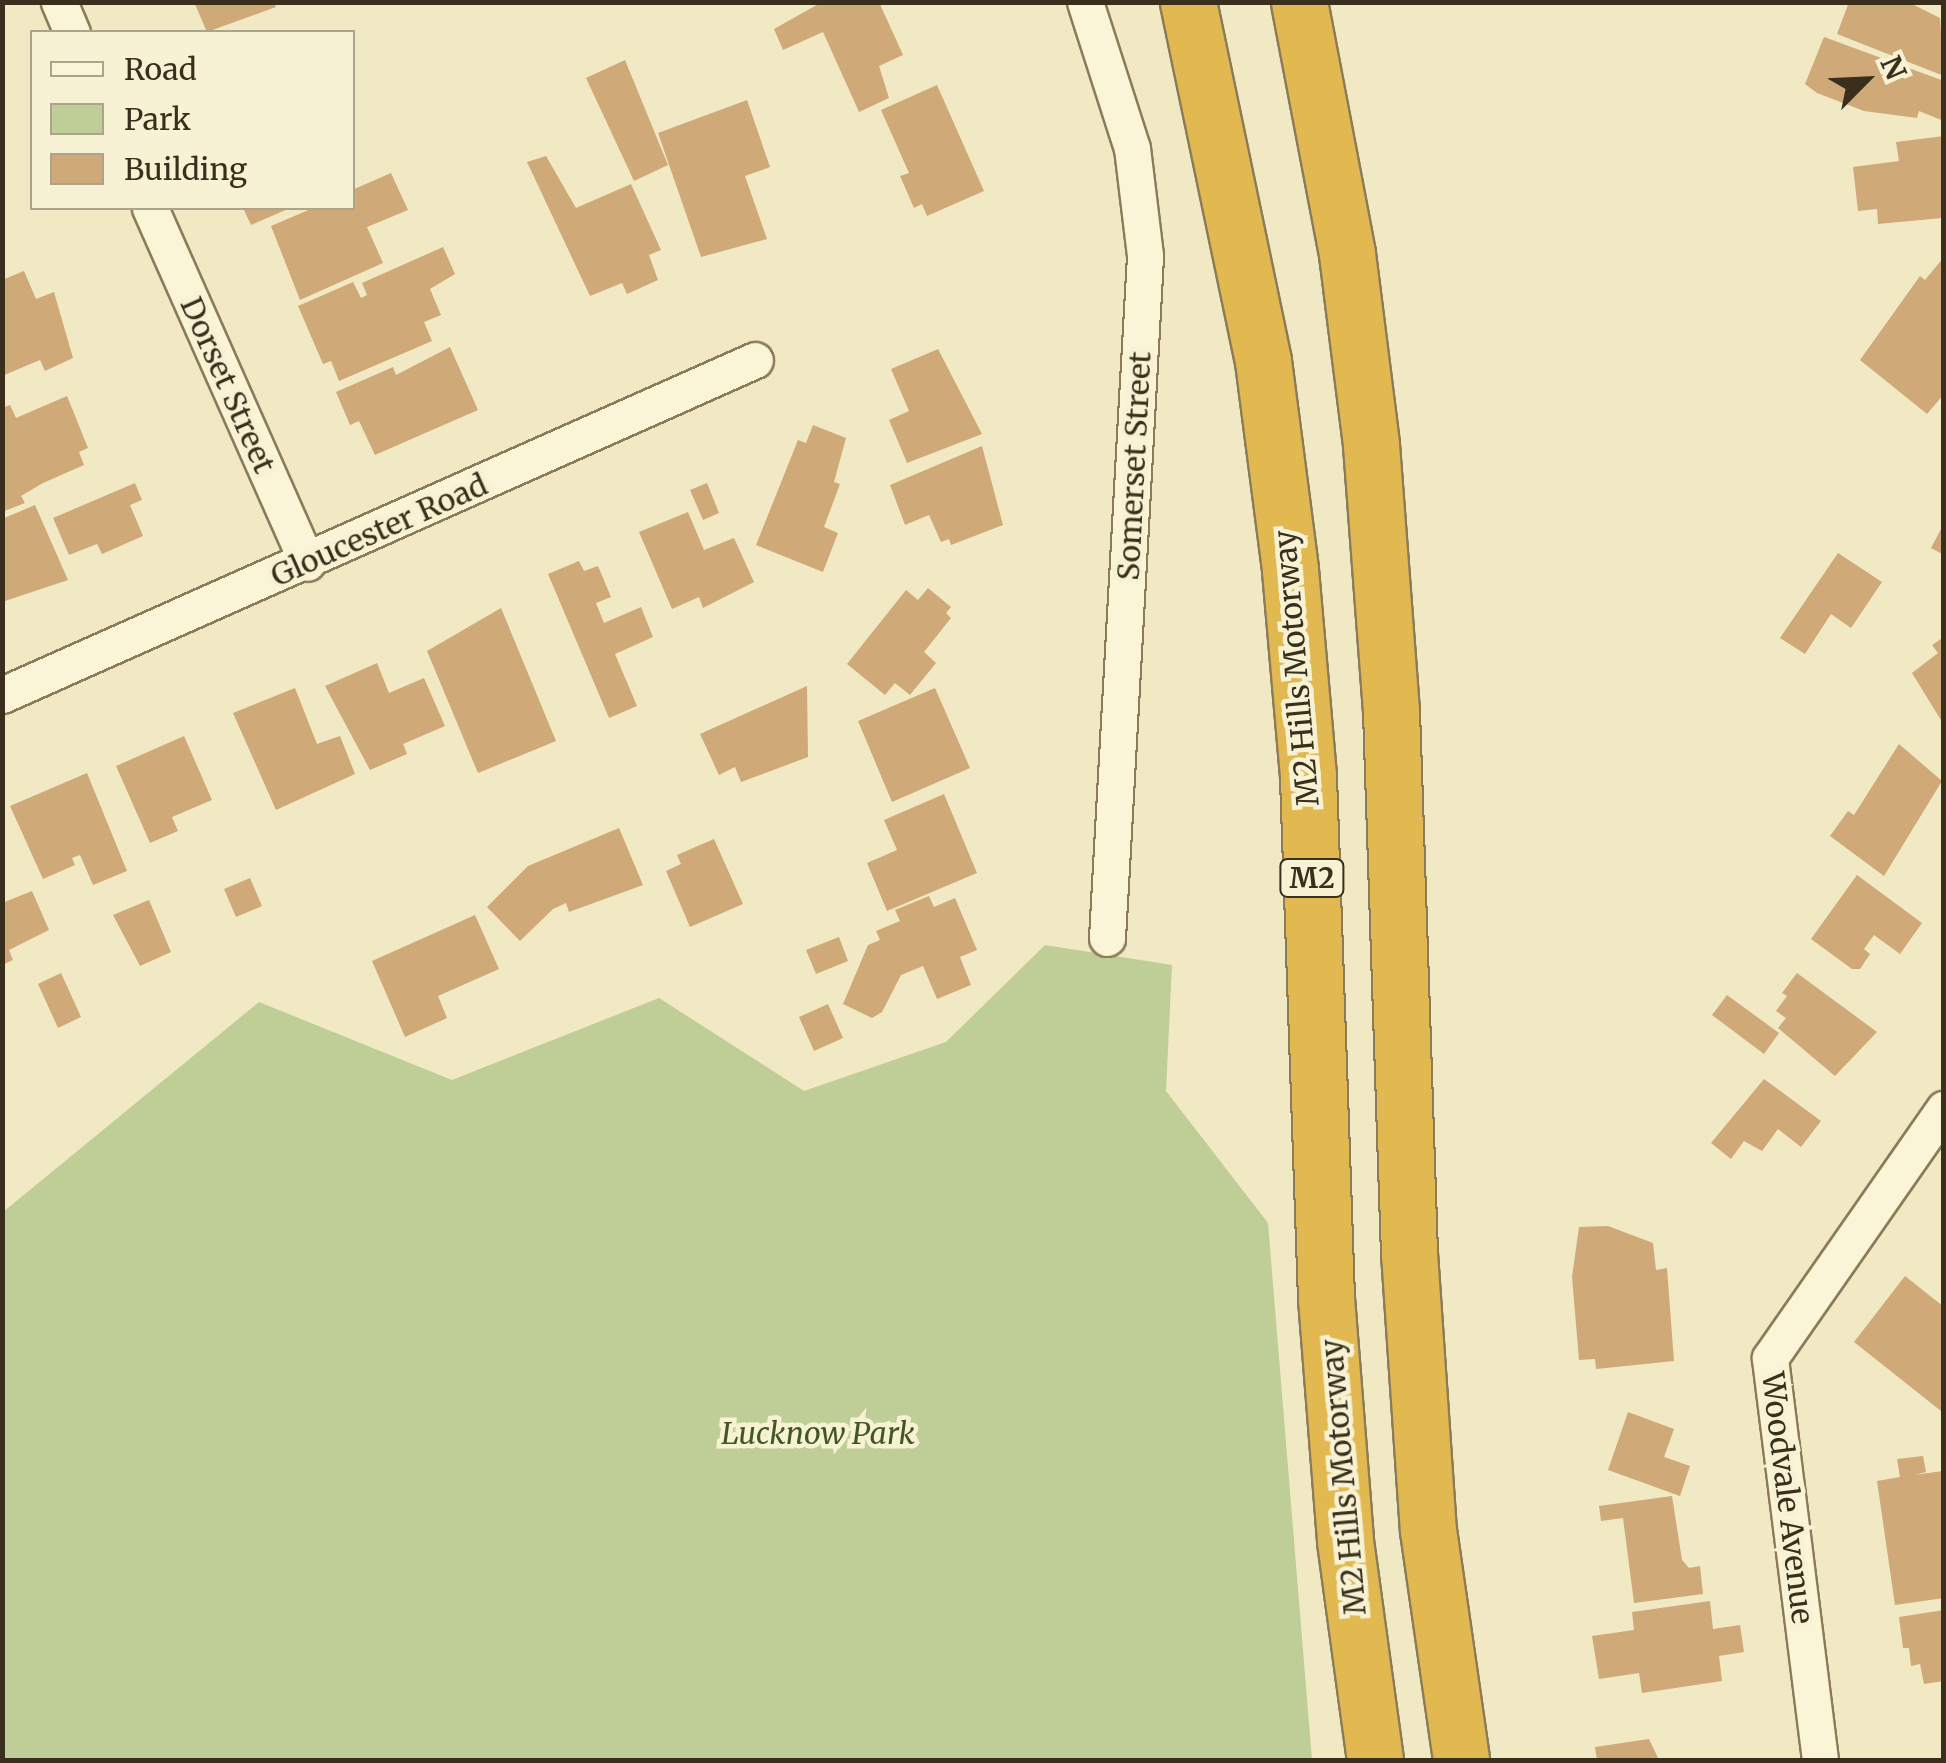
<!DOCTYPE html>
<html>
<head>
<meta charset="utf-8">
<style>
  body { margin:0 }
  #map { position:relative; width:1946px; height:1763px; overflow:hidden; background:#f0e9c3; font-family:Merriweather,serif }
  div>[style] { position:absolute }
  .green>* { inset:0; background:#bfce96 }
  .building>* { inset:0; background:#cfa977 }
  .roads { filter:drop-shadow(2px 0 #8b7b59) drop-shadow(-2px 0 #8b7b59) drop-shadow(0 2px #8b7b59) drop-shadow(0 -2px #8b7b59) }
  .street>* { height:35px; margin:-17.5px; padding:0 17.5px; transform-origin:17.5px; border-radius:17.5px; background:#faf5d6 }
  .highway>* { height:55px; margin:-27.5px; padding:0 27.5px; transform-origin:27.5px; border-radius:27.5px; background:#e2b850 }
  span { translate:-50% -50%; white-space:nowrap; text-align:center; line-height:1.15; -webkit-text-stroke:9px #f7f2d3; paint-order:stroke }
  .shield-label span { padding:2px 8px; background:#f7f2d3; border:2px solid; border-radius:8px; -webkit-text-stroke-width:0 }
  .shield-label { font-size:28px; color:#3a2f1d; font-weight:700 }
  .street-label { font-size:30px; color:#3a2f1d }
  .park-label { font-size:30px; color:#425723; font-style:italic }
  .frame { position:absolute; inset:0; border:5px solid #3a2f1d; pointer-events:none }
  .legend { position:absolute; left:30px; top:30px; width:325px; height:180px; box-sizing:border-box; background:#f7f2d3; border:2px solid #aba48a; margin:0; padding:12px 18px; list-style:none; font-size:30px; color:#3a2f1d }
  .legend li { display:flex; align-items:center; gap:20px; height:50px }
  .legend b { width:50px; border:2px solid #aba48a }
  .north { position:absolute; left:1816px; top:30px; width:100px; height:100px; -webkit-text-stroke:8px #f7f2d3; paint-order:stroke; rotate:66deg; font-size:28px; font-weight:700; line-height:40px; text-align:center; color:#3a2f1d }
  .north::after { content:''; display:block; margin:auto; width:35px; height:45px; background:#3a2f1d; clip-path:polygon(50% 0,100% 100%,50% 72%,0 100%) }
</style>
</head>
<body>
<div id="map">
  <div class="green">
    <i style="clip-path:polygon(1045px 945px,1172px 965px,1166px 1091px,1268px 1223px,1312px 1760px,3px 1760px,3px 1212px,259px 1002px,452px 1080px,659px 998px,804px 1091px,946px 1042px)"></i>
  </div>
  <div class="building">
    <i style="clip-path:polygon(194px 2px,273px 2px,276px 7px,207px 32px)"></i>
    <i style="clip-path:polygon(879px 2px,903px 55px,879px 66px,889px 98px,859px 112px,823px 32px,783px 50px,774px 29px,822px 2px)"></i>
    <i style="clip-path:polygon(1849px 2px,1908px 2px,1940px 18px,1944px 76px,1837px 34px)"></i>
    <i style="clip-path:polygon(1824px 37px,1944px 81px,1944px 121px,1919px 111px,1917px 118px,1864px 111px,1817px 93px,1805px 84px)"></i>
    <i style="clip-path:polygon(625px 60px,668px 165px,634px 181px,586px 78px)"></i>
    <i style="clip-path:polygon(937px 85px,984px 191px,927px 216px,922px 204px,914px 208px,900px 176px,909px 173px,881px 110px)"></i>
    <i style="clip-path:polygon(747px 100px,770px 167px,745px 176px,767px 239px,701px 257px,658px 133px)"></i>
    <i style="clip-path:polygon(1944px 136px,1942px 218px,1878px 224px,1877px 209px,1858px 211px,1853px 167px,1899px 161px,1896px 142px)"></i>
    <i style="clip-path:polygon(546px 156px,576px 208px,631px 184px,661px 250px,649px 255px,658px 280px,627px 294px,622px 283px,590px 296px,527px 162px)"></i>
    <i style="clip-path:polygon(391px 173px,408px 210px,367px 227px,383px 263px,300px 300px,271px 226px,313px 208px,352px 208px,352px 190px)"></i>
    <i style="clip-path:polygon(243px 208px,290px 208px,251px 225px)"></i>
    <i style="clip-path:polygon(443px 247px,455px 274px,430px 289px,441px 315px,424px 322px,432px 341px,339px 381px,331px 361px,323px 364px,298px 306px,353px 282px,361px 298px,367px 295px,362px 283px)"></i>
    <i style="clip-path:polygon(1944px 257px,1944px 394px,1927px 414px,1860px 360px,1920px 276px,1925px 280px)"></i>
    <i style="clip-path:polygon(24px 271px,36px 299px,54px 292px,73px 358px,45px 371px,40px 360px,2px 376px,2px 280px)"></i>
    <i style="clip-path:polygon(450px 347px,478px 410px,375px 455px,359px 421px,350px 425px,336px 392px,393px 367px,396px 375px)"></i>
    <i style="clip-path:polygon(938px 349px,982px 434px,907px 463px,889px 420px,909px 411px,891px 369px)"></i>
    <i style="clip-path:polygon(67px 396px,88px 448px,79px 452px,84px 465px,43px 483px,21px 496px,25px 503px,2px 512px,2px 408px,10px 405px,16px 418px)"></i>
    <i style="clip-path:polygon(813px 425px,846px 438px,834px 482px,840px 484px,824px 527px,838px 533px,823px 572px,756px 545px,798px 440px,806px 443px)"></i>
    <i style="clip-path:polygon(982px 446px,1003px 525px,951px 545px,949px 539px,941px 542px,929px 515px,905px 525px,890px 485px)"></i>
    <i style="clip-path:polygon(135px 483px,142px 500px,130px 505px,143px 536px,102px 554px,97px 544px,69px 555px,53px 518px)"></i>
    <i style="clip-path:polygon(707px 483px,719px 513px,703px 520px,690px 490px)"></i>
    <i style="clip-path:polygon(35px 505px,68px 580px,2px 602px,2px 519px)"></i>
    <i style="clip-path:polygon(688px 512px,704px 550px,734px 538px,754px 582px,703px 608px,699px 597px,672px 609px,639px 532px)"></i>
    <i style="clip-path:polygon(1941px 529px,1944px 531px,1944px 555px,1931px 548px)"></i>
    <i style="clip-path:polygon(1838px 553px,1882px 582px,1851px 628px,1831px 614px,1805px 654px,1780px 638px)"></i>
    <i style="clip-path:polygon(579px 561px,584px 571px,598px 566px,611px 597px,596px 603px,604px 623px,641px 607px,653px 637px,615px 654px,637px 706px,609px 718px,548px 574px)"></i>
    <i style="clip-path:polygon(928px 588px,951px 607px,946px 613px,951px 618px,924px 652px,936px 663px,910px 695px,895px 683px,885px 695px,847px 664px,906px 590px,918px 600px)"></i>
    <i style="clip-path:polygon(501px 608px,556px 741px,478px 773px,427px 651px)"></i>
    <i style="clip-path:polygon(1944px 637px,1944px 725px,1912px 673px,1938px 653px,1932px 645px)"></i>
    <i style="clip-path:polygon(377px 663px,389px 693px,424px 678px,445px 726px,403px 744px,407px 754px,370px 770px,325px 686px)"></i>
    <i style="clip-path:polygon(807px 686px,808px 757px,741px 782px,735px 767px,719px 775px,700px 734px)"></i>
    <i style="clip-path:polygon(295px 688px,317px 744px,340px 736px,355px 774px,276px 810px,233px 713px)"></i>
    <i style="clip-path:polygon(935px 688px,970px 768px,892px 802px,858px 721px)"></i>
    <i style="clip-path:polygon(184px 736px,212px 800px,172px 817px,178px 831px,150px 843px,116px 766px)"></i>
    <i style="clip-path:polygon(1899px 744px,1942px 781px,1884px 876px,1830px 836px,1848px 811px,1854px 815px)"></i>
    <i style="clip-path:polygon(87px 773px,127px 871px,93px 885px,80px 855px,72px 858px,75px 865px,43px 879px,10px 806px)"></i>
    <i style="clip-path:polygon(944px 794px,977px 873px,887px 911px,867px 863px,897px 850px,884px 820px)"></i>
    <i style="clip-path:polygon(619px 828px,643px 885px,569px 912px,566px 903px,553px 909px,520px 941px,487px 907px,528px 866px)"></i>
    <i style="clip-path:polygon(714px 839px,743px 904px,690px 927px,666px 871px,681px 864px,677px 855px)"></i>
    <i style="clip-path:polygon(1857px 875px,1922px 923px,1900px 954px,1874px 935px,1864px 949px,1870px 954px,1860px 969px,1852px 969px,1811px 939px)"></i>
    <i style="clip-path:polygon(250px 878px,262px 906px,236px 917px,224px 889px)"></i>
    <i style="clip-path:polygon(32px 891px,49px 930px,9px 950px,13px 960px,2px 965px,2px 903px)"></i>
    <i style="clip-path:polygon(929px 896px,934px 907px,955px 898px,977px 950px,960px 957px,971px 985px,937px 999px,923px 966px,901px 975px,882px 1012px,872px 1018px,843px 1004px,868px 945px,880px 940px,876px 931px,900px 921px,895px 910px)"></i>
    <i style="clip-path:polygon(149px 900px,171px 952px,140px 966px,113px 915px)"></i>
    <i style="clip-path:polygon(475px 915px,499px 969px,438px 996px,447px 1018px,405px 1037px,372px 961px)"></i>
    <i style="clip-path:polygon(839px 937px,848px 961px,816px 974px,806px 950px)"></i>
    <i style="clip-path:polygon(61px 973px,81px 1017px,58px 1028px,38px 984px)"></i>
    <i style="clip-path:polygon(1797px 973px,1877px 1032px,1835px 1076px,1778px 1028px,1786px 1018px,1776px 1011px,1787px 996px,1782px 993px)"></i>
    <i style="clip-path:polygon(1727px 995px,1779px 1033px,1764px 1054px,1712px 1015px)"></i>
    <i style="clip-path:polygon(828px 1004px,843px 1038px,814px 1051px,799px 1017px)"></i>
    <i style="clip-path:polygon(1764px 1079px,1821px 1121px,1801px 1147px,1778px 1129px,1762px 1151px,1744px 1141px,1731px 1159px,1711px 1143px)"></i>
    <i style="clip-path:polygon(1608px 1226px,1653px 1243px,1656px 1270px,1667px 1268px,1674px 1361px,1596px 1369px,1595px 1359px,1579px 1360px,1572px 1277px,1579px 1227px)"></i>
    <i style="clip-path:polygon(1905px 1276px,1944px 1307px,1941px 1411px,1854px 1342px)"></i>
    <i style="clip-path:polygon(1628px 1412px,1674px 1429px,1664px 1457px,1690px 1466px,1680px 1496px,1608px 1470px)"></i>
    <i style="clip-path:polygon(1923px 1456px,1926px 1472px,1914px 1475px,1943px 1471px,1944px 1476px,1944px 1598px,1895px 1605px,1877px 1481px,1900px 1477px,1897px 1459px)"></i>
    <i style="clip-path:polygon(1672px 1496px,1682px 1560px,1689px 1568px,1700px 1566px,1703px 1594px,1634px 1603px,1623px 1518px,1601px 1521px,1599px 1506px)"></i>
    <i style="clip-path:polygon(1710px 1601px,1713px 1629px,1740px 1625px,1744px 1652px,1719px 1656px,1722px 1681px,1642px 1693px,1639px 1673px,1599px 1679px,1592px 1636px,1634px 1630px,1632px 1612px)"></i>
    <i style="clip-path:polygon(1944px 1610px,1944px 1681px,1924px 1684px,1920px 1664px,1911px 1666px,1909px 1648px,1903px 1648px,1899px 1617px)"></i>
    <i style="clip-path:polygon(1649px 1739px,1659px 1760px,1597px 1760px,1595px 1747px)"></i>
  </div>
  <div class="roads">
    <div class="street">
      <i style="left:59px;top:2px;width:33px;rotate:67deg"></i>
      <i style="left:1085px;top:2px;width:153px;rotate:72.2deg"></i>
      <i style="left:1132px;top:148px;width:109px;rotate:83.1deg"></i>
      <i style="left:1145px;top:256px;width:683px;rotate:93.19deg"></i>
      <i style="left:150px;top:208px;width:388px;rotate:66.1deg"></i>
      <i style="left:2px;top:695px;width:824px;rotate:-23.98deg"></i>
      <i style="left:1820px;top:1760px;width:405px;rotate:-97.1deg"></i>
      <i style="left:1770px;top:1358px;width:304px;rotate:-55.1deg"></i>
    </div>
    <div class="highway">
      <i style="left:1188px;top:2px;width:367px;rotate:78.2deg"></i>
      <i style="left:1263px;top:361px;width:211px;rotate:82.6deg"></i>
      <i style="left:1290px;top:570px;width:208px;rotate:85deg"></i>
      <i style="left:1308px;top:777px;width:521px;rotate:88.02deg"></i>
      <i style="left:1326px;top:1298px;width:244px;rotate:85.5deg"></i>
      <i style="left:1345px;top:1541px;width:221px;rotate:82.2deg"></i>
      <i style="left:1299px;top:2px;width:257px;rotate:79.2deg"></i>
      <i style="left:1347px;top:254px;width:193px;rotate:82.8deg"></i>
      <i style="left:1371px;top:445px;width:267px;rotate:85.7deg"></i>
      <i style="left:1391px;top:711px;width:542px;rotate:88.1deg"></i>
      <i style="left:1409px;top:1253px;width:278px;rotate:86.1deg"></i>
      <i style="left:1428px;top:1530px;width:232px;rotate:81.8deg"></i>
    </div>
  </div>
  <div class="shield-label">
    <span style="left:1312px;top:878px">M2</span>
  </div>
  <div class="street-label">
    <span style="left:228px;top:385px;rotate:66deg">Dorset Street</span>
    <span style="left:1134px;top:466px;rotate:-87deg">Somerset Street</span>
    <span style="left:379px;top:530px;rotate:-24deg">Gloucester Road</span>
    <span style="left:1296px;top:668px;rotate:-95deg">M2 Hills Motorway</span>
    <span style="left:1343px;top:1477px;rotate:-95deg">M2 Hills Motorway</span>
    <span style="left:1788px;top:1498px;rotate:83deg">Woodvale Avenue</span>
  </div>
  <div class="park-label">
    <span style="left:818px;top:1433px">Lucknow Park</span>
  </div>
  <div class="frame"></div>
  <ul class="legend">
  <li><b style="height:12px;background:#faf5d6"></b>Road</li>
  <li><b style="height:28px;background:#bfce96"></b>Park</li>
  <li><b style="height:28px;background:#cfa977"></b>Building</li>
  </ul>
  <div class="north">N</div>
</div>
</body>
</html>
